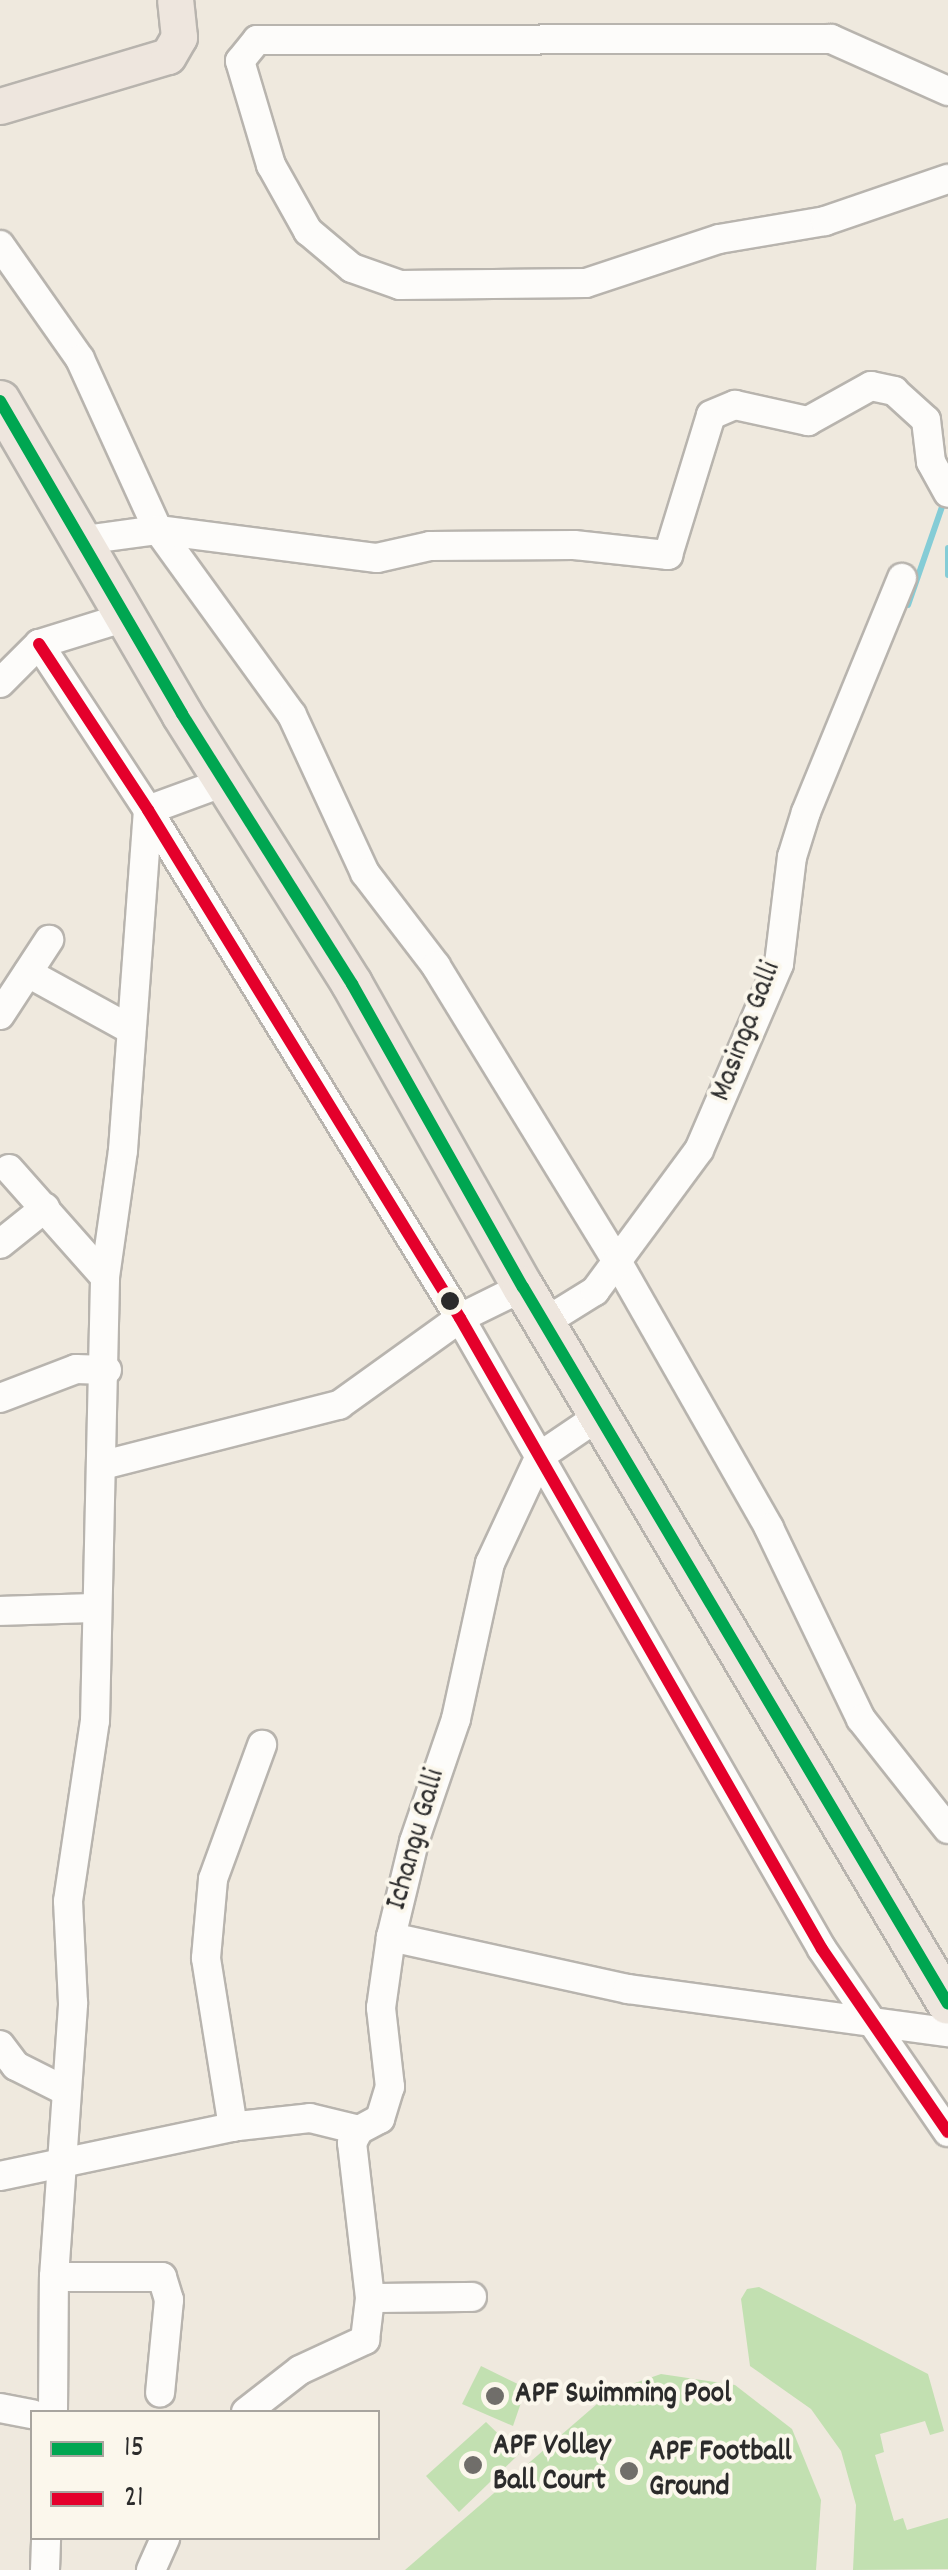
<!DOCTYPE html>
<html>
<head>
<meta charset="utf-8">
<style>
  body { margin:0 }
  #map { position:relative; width:948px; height:2570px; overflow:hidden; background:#efe9de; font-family:Dekko,sans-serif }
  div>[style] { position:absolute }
  .green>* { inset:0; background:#c2e0b1 }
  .stream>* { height:6px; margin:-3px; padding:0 3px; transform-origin:3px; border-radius:3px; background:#84ccd6 }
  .roads { filter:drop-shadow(2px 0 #b8b4ae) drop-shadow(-2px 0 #b8b4ae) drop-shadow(0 2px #b8b4ae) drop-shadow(0 -2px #b8b4ae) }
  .minor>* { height:28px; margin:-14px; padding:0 14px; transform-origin:14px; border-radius:14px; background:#fdfcfa }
  .major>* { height:35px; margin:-17.5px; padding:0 17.5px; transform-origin:17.5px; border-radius:17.5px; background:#eee6de }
  .highway>* { height:40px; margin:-20px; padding:0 20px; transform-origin:20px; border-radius:20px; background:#eee6de }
  .bus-1>* { height:12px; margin:-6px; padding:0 6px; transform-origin:6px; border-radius:6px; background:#00a651 }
  .bus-2>* { height:12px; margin:-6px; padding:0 6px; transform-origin:6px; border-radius:6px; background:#e4002b }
  .dots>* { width:28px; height:28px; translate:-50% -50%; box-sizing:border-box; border:5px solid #fbf7ec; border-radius:50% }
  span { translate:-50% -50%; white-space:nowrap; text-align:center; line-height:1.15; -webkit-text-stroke:8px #fbf7ec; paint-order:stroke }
  .street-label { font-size:30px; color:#2b2b2b }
  .poi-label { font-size:30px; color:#2b2b2b; font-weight:700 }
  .left { translate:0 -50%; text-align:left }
  .legend { position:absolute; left:30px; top:2410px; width:350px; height:130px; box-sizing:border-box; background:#fbf7ec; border:2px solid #a8a59f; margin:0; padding:12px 18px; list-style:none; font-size:30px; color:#2b2b2b }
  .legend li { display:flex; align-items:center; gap:20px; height:50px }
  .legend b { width:50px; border:2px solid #a8a59f }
</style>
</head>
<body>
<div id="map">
  <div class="green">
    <i style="clip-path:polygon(759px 2287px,928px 2374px,944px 2431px,930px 2435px,925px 2421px,880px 2434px,884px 2452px,875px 2455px,894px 2521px,903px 2518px,907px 2530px,948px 2518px,948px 2569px,853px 2570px,856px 2505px,841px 2451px,811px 2409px,750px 2366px,741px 2299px,747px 2289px)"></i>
    <i style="clip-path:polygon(481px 2366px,526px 2388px,513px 2426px,462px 2404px)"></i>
    <i style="clip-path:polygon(661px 2374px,735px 2385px,792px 2429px,821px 2500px,816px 2570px,405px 2570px,612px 2391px)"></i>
    <i style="clip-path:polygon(486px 2422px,519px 2454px,459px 2512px,426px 2476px)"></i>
  </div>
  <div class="stream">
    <i style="left:948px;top:548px;width:27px;rotate:90deg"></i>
    <i style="left:908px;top:605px;width:113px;rotate:-70.9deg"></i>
  </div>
  <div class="roads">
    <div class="minor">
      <i style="left:948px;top:91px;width:128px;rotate:-156deg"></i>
      <i style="left:831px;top:39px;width:574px;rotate:179.9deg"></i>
      <i style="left:257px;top:40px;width:27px;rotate:129deg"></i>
      <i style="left:240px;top:61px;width:109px;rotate:73.4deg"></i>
      <i style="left:271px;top:165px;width:76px;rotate:60.7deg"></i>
      <i style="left:308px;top:231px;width:57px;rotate:40.1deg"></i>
      <i style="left:352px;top:268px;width:51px;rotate:19.5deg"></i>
      <i style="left:400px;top:285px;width:186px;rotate:-0.6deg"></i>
      <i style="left:586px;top:283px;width:140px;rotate:-18.3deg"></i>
      <i style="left:719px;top:239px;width:108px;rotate:-9.6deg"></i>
      <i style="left:825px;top:221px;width:130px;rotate:-18.9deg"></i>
      <i style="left:0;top:245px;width:139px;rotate:54.9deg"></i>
      <i style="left:80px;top:359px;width:188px;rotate:65.5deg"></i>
      <i style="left:158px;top:530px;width:228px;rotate:54.1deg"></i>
      <i style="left:292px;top:715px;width:174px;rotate:65.2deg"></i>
      <i style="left:365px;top:873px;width:117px;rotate:52.6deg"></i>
      <i style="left:436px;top:966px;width:346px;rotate:58.5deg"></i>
      <i style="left:617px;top:1261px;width:307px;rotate:60.3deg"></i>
      <i style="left:769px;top:1528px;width:212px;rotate:64.3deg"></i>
      <i style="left:861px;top:1719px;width:140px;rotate:51.7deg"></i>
      <i style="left:84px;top:540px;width:75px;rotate:-7.7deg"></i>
      <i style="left:158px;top:530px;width:221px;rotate:7.3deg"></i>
      <i style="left:377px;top:558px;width:54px;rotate:-12.8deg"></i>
      <i style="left:430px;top:546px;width:144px;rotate:-0.4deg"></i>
      <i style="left:574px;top:545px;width:95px;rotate:6.1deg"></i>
      <i style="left:668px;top:555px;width:146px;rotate:-72.9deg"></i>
      <i style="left:711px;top:415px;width:26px;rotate:-23deg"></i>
      <i style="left:735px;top:405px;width:75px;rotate:12.4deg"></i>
      <i style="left:808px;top:421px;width:72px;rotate:-29.1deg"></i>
      <i style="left:871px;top:386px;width:24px;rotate:12deg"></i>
      <i style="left:894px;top:391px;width:43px;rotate:42.2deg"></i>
      <i style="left:926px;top:420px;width:42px;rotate:83.2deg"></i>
      <i style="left:931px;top:462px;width:35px;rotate:61deg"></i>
      <i style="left:39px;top:644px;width:199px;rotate:56.7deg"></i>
      <i style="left:148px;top:810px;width:596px;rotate:58.44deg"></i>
      <i style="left:460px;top:1318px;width:727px;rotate:60.16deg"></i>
      <i style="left:822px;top:1949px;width:222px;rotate:55.5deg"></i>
      <i style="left:0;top:683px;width:55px;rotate:-45deg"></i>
      <i style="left:39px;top:644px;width:94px;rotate:-17.3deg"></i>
      <i style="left:28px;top:973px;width:116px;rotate:28.8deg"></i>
      <i style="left:0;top:1015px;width:90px;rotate:-56.8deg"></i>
      <i style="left:9px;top:1169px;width:144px;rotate:48.4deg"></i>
      <i style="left:0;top:1244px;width:58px;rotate:-38.7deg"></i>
      <i style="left:545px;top:1322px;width:59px;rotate:-31.8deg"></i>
      <i style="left:595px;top:1291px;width:175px;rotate:-53.6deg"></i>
      <i style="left:699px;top:1150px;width:202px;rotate:-66.7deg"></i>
      <i style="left:779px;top:964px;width:108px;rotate:-83.1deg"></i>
      <i style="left:792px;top:857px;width:47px;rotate:-72.7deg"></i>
      <i style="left:806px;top:812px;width:253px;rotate:-67.7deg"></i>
      <i style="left:0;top:1398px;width:81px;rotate:-20.9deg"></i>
      <i style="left:76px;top:1369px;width:31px;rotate:2deg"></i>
      <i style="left:602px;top:1414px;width:75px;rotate:145.9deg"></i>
      <i style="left:540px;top:1456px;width:118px;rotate:115deg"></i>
      <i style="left:490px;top:1563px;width:160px;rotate:102.3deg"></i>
      <i style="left:456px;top:1719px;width:130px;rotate:108.9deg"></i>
      <i style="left:414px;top:1842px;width:98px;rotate:103.6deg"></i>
      <i style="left:391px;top:1937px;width:243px;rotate:12.4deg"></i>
      <i style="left:628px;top:1989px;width:323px;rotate:7.7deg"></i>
      <i style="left:103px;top:1465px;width:244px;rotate:-14.3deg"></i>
      <i style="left:339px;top:1405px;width:149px;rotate:-35.7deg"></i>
      <i style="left:460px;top:1318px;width:70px;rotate:-26.2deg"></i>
      <i style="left:0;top:1611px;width:95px;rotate:-1.8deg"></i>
      <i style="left:0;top:2045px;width:26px;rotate:53deg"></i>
      <i style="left:16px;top:2066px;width:54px;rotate:26.6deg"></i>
      <i style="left:233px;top:2127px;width:171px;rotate:-99.1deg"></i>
      <i style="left:206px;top:1958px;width:79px;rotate:-84.9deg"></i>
      <i style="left:213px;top:1879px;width:143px;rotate:-69.9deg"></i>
      <i style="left:0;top:2176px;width:243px;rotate:-11.9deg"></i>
      <i style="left:238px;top:2126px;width:72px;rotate:-6.3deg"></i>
      <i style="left:310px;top:2118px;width:50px;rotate:13.8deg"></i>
      <i style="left:359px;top:2130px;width:24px;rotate:-28deg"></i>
      <i style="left:380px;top:2119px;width:34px;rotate:-73deg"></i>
      <i style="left:390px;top:2087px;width:80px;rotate:-96.5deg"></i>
      <i style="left:381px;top:2008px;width:72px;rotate:-82deg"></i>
      <i style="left:54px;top:2277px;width:108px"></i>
      <i style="left:162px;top:2277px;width:24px;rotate:73deg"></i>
      <i style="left:169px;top:2300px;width:93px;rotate:95.5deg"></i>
      <i style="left:370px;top:2298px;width:102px;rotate:-0.6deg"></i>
      <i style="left:0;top:2408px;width:33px;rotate:11deg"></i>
      <i style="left:53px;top:2412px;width:135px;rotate:-89.6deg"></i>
      <i style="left:54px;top:2277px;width:275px;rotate:-86deg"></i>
      <i style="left:73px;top:2003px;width:102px;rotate:-92.8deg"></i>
      <i style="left:68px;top:1901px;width:182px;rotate:-81.5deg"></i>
      <i style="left:95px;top:1721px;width:444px;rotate:-88.7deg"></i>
      <i style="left:105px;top:1277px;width:128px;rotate:-81.9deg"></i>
      <i style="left:123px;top:1150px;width:341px;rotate:-85.8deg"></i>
      <i style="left:148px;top:810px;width:81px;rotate:-20.2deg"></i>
      <i style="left:246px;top:2412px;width:68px;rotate:-37.9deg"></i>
      <i style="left:300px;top:2370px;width:72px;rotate:-24.8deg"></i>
      <i style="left:365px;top:2340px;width:42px;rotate:-83.2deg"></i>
      <i style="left:370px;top:2298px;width:156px;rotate:-96.6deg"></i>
      <i style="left:352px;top:2143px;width:15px;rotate:-62deg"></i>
      <i style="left:45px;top:2570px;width:32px;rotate:-88deg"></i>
      <i style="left:151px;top:2570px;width:35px;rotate:-66deg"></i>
    </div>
    <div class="major">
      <i style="left:0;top:106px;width:175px;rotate:-16.6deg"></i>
      <i style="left:168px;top:56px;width:22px;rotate:-60deg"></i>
      <i style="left:179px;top:37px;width:37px;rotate:-96deg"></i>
    </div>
    <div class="highway">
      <i style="left:0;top:401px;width:362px;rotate:59.8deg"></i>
      <i style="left:182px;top:714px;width:319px;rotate:57.8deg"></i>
      <i style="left:352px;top:984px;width:348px;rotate:60.6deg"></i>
      <i style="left:523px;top:1287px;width:833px;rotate:59.34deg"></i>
    </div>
  </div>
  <div class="bus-1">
    <i style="left:0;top:401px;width:362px;rotate:59.8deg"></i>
    <i style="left:182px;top:714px;width:319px;rotate:57.8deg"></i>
    <i style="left:352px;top:984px;width:348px;rotate:60.6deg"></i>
    <i style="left:523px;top:1287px;width:833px;rotate:59.34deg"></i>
  </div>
  <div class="bus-2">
    <i style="left:39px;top:644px;width:199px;rotate:56.7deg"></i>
    <i style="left:148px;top:810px;width:596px;rotate:58.44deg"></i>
    <i style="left:460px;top:1318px;width:727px;rotate:60.16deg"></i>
    <i style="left:822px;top:1949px;width:222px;rotate:55.5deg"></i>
  </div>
  <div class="dots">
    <i style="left:450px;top:1301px;background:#2b2b2b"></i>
    <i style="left:495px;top:2396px;background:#706e6a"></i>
    <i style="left:473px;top:2465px;background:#706e6a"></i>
    <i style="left:629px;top:2471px;background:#706e6a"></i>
  </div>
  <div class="street-label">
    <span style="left:748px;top:1032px;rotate:-69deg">Masinga Galli</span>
    <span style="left:418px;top:1840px;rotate:-74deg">Ichangu Galli</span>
  </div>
  <div class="poi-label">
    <span class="left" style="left:515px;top:2396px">APF Swimming Pool</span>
    <span class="left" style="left:493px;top:2465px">APF Volley<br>Ball Court</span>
    <span class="left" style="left:649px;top:2471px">APF Football<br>Ground</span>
  </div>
  <ul class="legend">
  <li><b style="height:12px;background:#00a651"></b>15</li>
  <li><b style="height:12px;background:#e4002b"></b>21</li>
  </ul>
</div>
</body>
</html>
